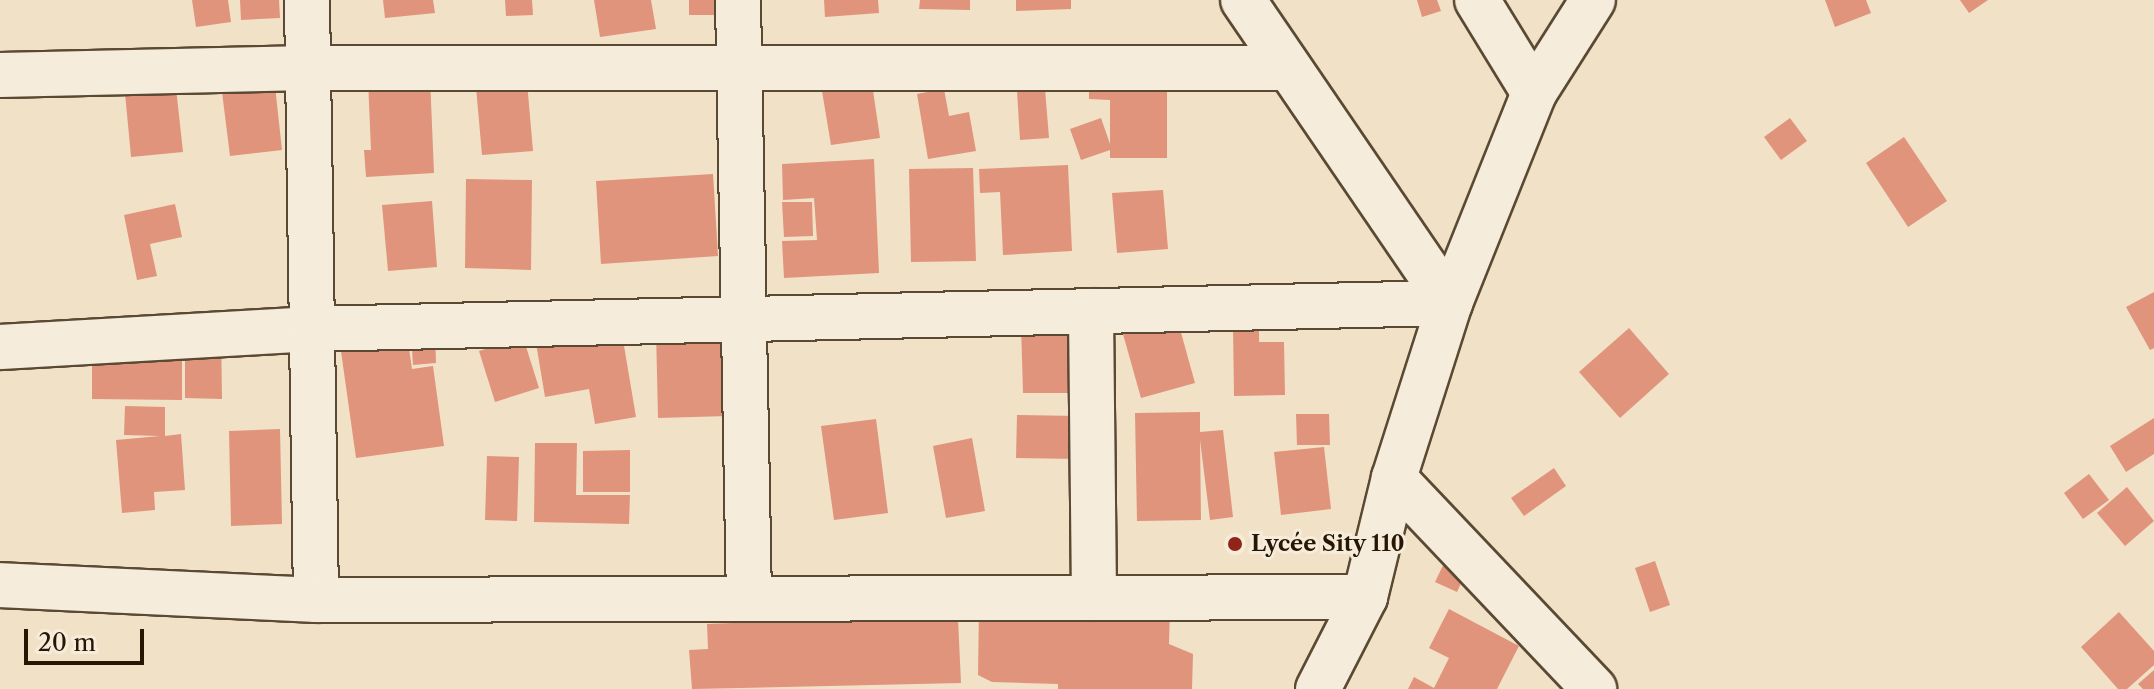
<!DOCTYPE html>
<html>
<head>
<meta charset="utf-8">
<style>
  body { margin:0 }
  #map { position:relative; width:2154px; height:689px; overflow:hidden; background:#f1e1c7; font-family:"Libre Caslon Text",serif }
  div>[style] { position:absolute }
  .building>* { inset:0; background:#e0947c }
  .roads { filter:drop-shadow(2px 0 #5a4933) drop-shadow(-2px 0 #5a4933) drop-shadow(0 2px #5a4933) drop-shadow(0 -2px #5a4933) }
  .minor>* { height:44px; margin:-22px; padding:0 22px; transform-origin:22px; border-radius:22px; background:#f6ecdb }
  .dots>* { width:22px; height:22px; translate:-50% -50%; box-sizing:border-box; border:4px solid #f6ecdb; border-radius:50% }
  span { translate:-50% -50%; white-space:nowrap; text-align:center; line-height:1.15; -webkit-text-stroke:6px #f6ecdb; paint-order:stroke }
  .poi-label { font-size:22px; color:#271602; font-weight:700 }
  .left { translate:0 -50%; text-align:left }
  .scale { position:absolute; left:24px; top:629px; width:120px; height:36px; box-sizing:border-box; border:4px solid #271602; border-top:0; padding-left:10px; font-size:24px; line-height:28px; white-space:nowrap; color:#271602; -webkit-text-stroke:6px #f6ecdb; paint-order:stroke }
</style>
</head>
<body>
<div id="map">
  <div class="building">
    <i style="clip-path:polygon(192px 0,228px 0,231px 22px,196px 27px)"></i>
    <i style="clip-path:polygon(240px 0,279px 0,280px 18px,241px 20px)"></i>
    <i style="clip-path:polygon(383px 0,433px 0,435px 13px,385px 18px)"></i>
    <i style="clip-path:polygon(505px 0,532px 0,533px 15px,506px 16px)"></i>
    <i style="clip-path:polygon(594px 0,651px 0,656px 29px,600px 37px)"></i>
    <i style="clip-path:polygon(689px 0,719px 0,719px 15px,689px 15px)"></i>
    <i style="clip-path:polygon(824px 0,878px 0,879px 13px,825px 17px)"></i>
    <i style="clip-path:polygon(920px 0,970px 0,970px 10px,919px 9px)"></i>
    <i style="clip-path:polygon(1016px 0,1071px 0,1071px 9px,1016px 11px)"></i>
    <i style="clip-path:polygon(1417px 0,1437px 0,1441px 11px,1422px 17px)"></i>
    <i style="clip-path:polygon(1825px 0,1866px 0,1871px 13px,1835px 27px)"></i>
    <i style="clip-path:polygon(1960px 0,1988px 0,1969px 13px)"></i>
    <i style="clip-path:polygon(1089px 56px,1167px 56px,1167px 158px,1110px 158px,1110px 150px,1081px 160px,1070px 129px,1101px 118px,1110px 144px,1110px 100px,1089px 99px)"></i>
    <i style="clip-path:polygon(274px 77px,282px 150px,230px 156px,221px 84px)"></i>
    <i style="clip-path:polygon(430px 77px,434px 173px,366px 177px,364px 150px,371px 150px,368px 80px)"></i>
    <i style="clip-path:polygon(871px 77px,880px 138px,831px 145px,821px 85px)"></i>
    <i style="clip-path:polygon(527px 82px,533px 151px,482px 155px,476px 87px)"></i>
    <i style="clip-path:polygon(176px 88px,183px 152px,131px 157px,125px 93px)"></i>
    <i style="clip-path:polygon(944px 89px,949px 116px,969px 112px,976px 151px,928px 159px,917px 94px)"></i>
    <i style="clip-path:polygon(1045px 89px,1049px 138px,1020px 140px,1017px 91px)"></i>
    <i style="clip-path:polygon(1790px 118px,1807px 141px,1781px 160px,1764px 137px)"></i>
    <i style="clip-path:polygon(1904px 137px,1947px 201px,1908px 227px,1866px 163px)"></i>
    <i style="clip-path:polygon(874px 159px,879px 273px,784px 278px,782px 241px,817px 240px,814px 198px,783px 200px,782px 164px)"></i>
    <i style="clip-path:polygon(1068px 165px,1072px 251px,1003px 255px,1000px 192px,980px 193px,979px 169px)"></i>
    <i style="clip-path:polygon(973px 168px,976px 261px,911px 262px,909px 169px)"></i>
    <i style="clip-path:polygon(713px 174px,718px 256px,601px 264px,596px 181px)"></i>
    <i style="clip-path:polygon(466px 179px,532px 180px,531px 270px,465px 268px)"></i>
    <i style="clip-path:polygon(1163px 190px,1168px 249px,1117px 253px,1112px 193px)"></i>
    <i style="clip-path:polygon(432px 201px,437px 267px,388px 271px,382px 205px)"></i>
    <i style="clip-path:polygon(782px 202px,812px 202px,813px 236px,784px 237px)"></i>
    <i style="clip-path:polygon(175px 204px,182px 237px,150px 244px,157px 276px,137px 280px,124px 215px)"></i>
    <i style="clip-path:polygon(2154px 292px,2154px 348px,2150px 350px,2126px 307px)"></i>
    <i style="clip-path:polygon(1175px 311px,1195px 383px,1141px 398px,1121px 327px)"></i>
    <i style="clip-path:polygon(620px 322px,636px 417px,595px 424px,589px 389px,545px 397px,535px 337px)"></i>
    <i style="clip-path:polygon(1073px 323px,1074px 393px,1023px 393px,1021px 324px)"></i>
    <i style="clip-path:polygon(1233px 325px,1259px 325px,1259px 342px,1284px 342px,1285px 395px,1234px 396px)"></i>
    <i style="clip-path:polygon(406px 328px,412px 369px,433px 366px,444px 446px,356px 458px,339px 337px)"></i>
    <i style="clip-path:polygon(725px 328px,728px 416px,658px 418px,656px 330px)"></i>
    <i style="clip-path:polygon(1629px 328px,1669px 374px,1620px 418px,1579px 372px)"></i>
    <i style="clip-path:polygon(185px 332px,221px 332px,222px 399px,185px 398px)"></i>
    <i style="clip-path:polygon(435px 333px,436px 363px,413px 365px,411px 334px)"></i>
    <i style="clip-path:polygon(523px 337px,539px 388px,495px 402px,479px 351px)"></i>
    <i style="clip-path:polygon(182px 340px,182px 400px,92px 399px,92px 354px)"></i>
    <i style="clip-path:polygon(125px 406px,165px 407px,165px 436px,181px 434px,185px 490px,154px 492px,155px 510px,122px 513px,116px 440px,160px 436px,124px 435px)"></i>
    <i style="clip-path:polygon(1200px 412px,1200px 432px,1223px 430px,1233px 517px,1210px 520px,1200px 440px,1201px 520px,1137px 521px,1135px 413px)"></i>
    <i style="clip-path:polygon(1296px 414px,1329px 414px,1330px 445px,1297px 445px)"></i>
    <i style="clip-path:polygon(1017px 415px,1080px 416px,1079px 459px,1016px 458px)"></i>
    <i style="clip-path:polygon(2154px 418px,2154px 454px,2126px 472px,2110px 446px)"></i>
    <i style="clip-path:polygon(876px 419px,888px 513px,834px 520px,821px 426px)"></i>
    <i style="clip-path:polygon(280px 429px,282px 524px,231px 526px,229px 431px)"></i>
    <i style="clip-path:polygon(972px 438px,985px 511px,946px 518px,933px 446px)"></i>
    <i style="clip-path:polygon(535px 443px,577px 443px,576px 495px,630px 495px,629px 524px,534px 522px)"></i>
    <i style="clip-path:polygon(1324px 447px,1331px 509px,1281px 515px,1274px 452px)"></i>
    <i style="clip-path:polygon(630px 450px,630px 492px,583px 492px,583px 451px)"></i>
    <i style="clip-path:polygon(487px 456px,519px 457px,517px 521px,485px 520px)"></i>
    <i style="clip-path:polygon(1554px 468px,1566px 486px,1524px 516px,1511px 498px)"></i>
    <i style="clip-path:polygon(2089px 474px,2109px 500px,2083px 519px,2064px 493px)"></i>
    <i style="clip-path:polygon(2127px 487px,2154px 521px,2125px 546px,2097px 513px)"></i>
    <i style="clip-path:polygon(1450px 551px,1471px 561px,1457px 592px,1435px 582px)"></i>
    <i style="clip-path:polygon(1655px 561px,1670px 605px,1650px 612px,1635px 568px)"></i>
    <i style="clip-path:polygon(936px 591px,938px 620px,958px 619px,961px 683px,692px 689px,689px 650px,708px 649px,707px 624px,732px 623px,731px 594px)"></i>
    <i style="clip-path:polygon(979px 608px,1170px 609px,1169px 644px,1193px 654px,1192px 689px,1058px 689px,1058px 684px,992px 682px,978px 675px)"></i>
    <i style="clip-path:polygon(1449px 609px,1519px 646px,1497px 689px,1408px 689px,1414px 677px,1434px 688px,1449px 658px,1429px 648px)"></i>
    <i style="clip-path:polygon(2119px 612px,2154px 651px,2154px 665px,2127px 689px,2118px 689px,2081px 647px)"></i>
    <i style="clip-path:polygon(2154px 670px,2154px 689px,2143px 689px,2138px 684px)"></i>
  </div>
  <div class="roads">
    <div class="minor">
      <i style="left:307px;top:0;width:600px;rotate:89.14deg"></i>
      <i style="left:738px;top:0;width:599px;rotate:88.95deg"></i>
      <i style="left:1243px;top:0;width:367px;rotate:55.7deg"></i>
      <i style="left:1477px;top:0;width:109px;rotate:58.5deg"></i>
      <i style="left:0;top:75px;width:308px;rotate:-1.3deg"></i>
      <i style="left:308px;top:68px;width:981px"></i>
      <i style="left:1091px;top:311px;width:287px;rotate:89.4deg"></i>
      <i style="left:0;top:347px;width:313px;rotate:-3.3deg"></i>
      <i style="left:312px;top:329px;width:1138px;rotate:-1.31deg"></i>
      <i style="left:1394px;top:478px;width:291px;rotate:46.5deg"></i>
      <i style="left:0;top:585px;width:316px;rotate:2.7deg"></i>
      <i style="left:316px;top:600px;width:1049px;rotate:-0.16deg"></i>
      <i style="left:1318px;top:689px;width:103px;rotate:-62.9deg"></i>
      <i style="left:1365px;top:597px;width:122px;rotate:-76.3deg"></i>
      <i style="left:1394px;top:478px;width:184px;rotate:-72.3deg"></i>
      <i style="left:1450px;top:303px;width:226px;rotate:-68.2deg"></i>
      <i style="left:1534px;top:93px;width:110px;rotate:-57.6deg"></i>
    </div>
  </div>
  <div class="dots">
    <i style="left:1235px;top:544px;background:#8f2418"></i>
  </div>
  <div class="poi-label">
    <span class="left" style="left:1251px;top:544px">Lycée Sity 110</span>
  </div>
  <div class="scale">20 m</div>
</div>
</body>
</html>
